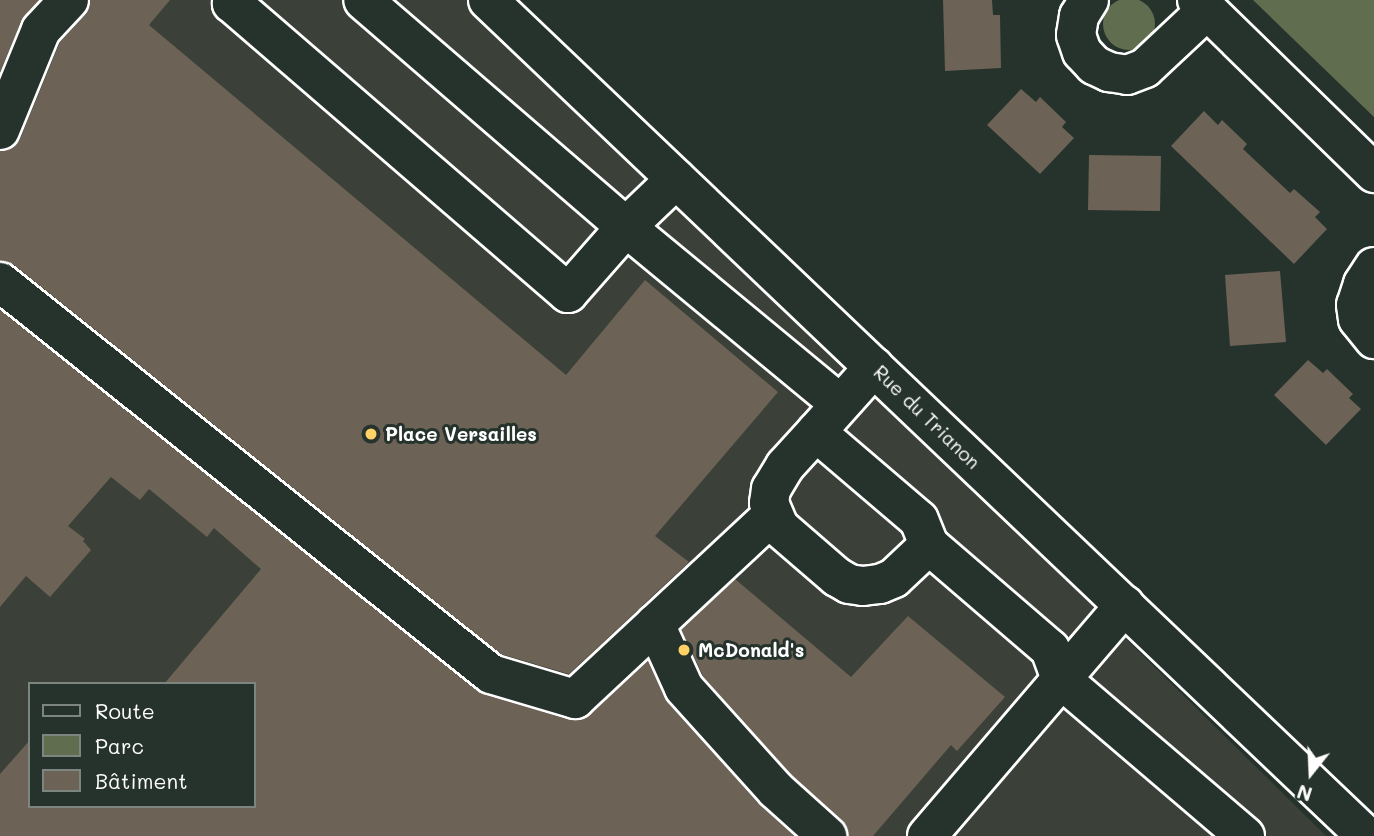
<!DOCTYPE html>
<html>
<head>
<meta charset="utf-8">
<style>
  body { margin:0 }
  #map { position:relative; width:1374px; height:836px; overflow:hidden; background:#26332d; font-family:Mali,sans-serif }
  div>[style] { position:absolute }
  .built>* { inset:0; background:#3b4139 }
  .green>* { inset:0; background:#606d4e }
  .round { border-radius:50% }
  .building>* { inset:0; background:#6c6255 }
  .roads { filter:drop-shadow(2px 0 #fff) drop-shadow(-2px 0 #fff) drop-shadow(0 2px #fff) drop-shadow(0 -2px #fff) }
  .minor>* { height:38px; margin:-19px; padding:0 19px; transform-origin:19px; border-radius:19px; background:#26332d }
  .dots>* { width:19px; height:19px; translate:-50% -50%; box-sizing:border-box; border:4px solid #26332d; border-radius:50% }
  span { translate:-50% -50%; white-space:nowrap; text-align:center; line-height:1.15; -webkit-text-stroke:6px #26332d; paint-order:stroke }
  .street-label { font-size:19px; color:#fff }
  .poi-label { font-size:19px; color:#fff; font-weight:700 }
  .left { translate:0 -50%; text-align:left }
  .legend { position:absolute; left:28px; top:682px; width:228px; height:126px; box-sizing:border-box; background:#26332d; border:2px solid #7d8581; margin:0; padding:9px 12px; list-style:none; font-size:21px; color:#fff }
  .legend li { display:flex; align-items:center; gap:14px; height:35px }
  .legend b { width:35px; border:2px solid #7d8581 }
  .north { position:absolute; left:1276px; top:738px; width:70px; height:70px; -webkit-text-stroke:5px #26332d; paint-order:stroke; rotate:198deg; font-size:19px; font-weight:700; line-height:28px; text-align:center; color:#fff }
  .north::after { content:''; display:block; margin:auto; width:24px; height:32px; background:#fff; clip-path:polygon(50% 0,100% 100%,50% 72%,0 100%) }
</style>
</head>
<body>
<div id="map">
  <div class="built">
    <i style="clip-path:polygon(evenodd,0 0,478px 0,1326px 836px,0 836px,0 0,30px 684px,254px 684px,254px 806px,30px 806px,30px 684px)"></i>
  </div>
  <div class="green">
    <i class="round" style="left:1103px;top:-2px;width:52px;height:52px"></i>
    <i style="clip-path:polygon(1253px 0,1374px 0,1374px 117px)"></i>
  </div>
  <div class="building">
    <i style="clip-path:polygon(0 0,39px 0,21px 22px,0 72px)"></i>
    <i style="clip-path:polygon(90px 0,170px 0,149px 25px,566px 375px,645px 280px,778px 392px,655px 536px,689px 562px,569px 674px,501px 654px,14px 265px,0 261px,0 151px,13px 148px,20px 139px,60px 42px,85px 15px)"></i>
    <i style="clip-path:polygon(943px 0,992px 0,993px 15px,1000px 15px,1001px 68px,945px 71px)"></i>
    <i style="clip-path:polygon(1021px 89px,1036px 102px,1040px 97px,1066px 122px,1062px 127px,1074px 138px,1040px 174px,987px 125px)"></i>
    <i style="clip-path:polygon(1204px 111px,1218px 125px,1222px 120px,1247px 144px,1243px 149px,1290px 193px,1294px 189px,1320px 212px,1315px 217px,1327px 229px,1294px 264px,1171px 146px)"></i>
    <i style="clip-path:polygon(1089px 155px,1161px 156px,1160px 211px,1088px 210px)"></i>
    <i style="clip-path:polygon(1280px 271px,1286px 342px,1230px 346px,1225px 275px)"></i>
    <i style="clip-path:polygon(0 310px,478px 691px,569px 720px,579px 720px,590px 715px,648px 661px,668px 703px,760px 805px,794px 836px,0 836px,0 774px,30px 740px,30px 806px,254px 806px,254px 684px,164px 684px,261px 569px,214px 528px,207px 537px,149px 489px,140px 500px,111px 477px,68px 526px,85px 539px,83px 541px,91px 550px,50px 597px,26px 576px,0 607px)"></i>
    <i style="clip-path:polygon(1308px 360px,1323px 373px,1327px 369px,1353px 394px,1349px 398px,1361px 409px,1326px 445px,1274px 395px)"></i>
    <i style="clip-path:polygon(735px 579px,851px 677px,908px 616px,1005px 697px,957px 751px,951px 745px,873px 836px,848px 836px,842px 820px,791px 775px,703px 676px,681px 629px)"></i>
  </div>
  <div class="roads">
    <div class="minor">
      <i style="left:234px;top:0;width:4px;rotate:124deg"></i>
      <i style="left:232px;top:3px;width:444px;rotate:40.8deg"></i>
      <i style="left:568px;top:293px;width:88px;rotate:-48.7deg"></i>
      <i style="left:626px;top:227px;width:347px;rotate:-139.2deg"></i>
      <i style="left:488px;top:0;width:1212px;rotate:43.6deg"></i>
      <i style="left:1089px;top:0;width:19px;rotate:122deg"></i>
      <i style="left:1079px;top:16px;width:19px;rotate:99deg"></i>
      <i style="left:1076px;top:35px;width:18px;rotate:71deg"></i>
      <i style="left:1082px;top:52px;width:18px;rotate:47deg"></i>
      <i style="left:1094px;top:65px;width:17px;rotate:25deg"></i>
      <i style="left:1109px;top:72px;width:18px;rotate:9deg"></i>
      <i style="left:1127px;top:75px;width:19px;rotate:-21deg"></i>
      <i style="left:1145px;top:68px;width:85px;rotate:-43.1deg"></i>
      <i style="left:1197px;top:0;width:248px;rotate:44.3deg"></i>
      <i style="left:0;top:130px;width:108px;rotate:-67.7deg"></i>
      <i style="left:41px;top:30px;width:41px;rotate:-47deg"></i>
      <i style="left:676px;top:179px;width:69px;rotate:136.2deg"></i>
      <i style="left:626px;top:227px;width:278px;rotate:39.6deg"></i>
      <i style="left:1374px;top:267px;width:20px;rotate:123deg"></i>
      <i style="left:1363px;top:284px;width:22px;rotate:108deg"></i>
      <i style="left:1356px;top:305px;width:14px;rotate:82deg"></i>
      <i style="left:1358px;top:319px;width:26px;rotate:51deg"></i>
      <i style="left:0;top:282px;width:628px;rotate:38.6deg"></i>
      <i style="left:491px;top:674px;width:88px;rotate:16.6deg"></i>
      <i style="left:575px;top:699px;width:270px;rotate:-43deg"></i>
      <i style="left:874px;top:367px;width:87px;rotate:131.7deg"></i>
      <i style="left:816px;top:432px;width:135px;rotate:40.5deg"></i>
      <i style="left:919px;top:520px;width:27px;rotate:68deg"></i>
      <i style="left:929px;top:545px;width:160px;rotate:40.7deg"></i>
      <i style="left:1050px;top:649px;width:32px;rotate:70deg"></i>
      <i style="left:1061px;top:679px;width:242px;rotate:40.5deg"></i>
      <i style="left:816px;top:432px;width:46px;rotate:132.4deg"></i>
      <i style="left:785px;top:466px;width:27px;rotate:121deg"></i>
      <i style="left:771px;top:489px;width:14px;rotate:98deg"></i>
      <i style="left:769px;top:503px;width:26px;rotate:67deg"></i>
      <i style="left:779px;top:527px;width:77px;rotate:40.8deg"></i>
      <i style="left:837px;top:577px;width:14px;rotate:30deg"></i>
      <i style="left:849px;top:584px;width:14px;rotate:8deg"></i>
      <i style="left:863px;top:586px;width:17px;rotate:-7deg"></i>
      <i style="left:880px;top:584px;width:15px;rotate:-23deg"></i>
      <i style="left:894px;top:578px;width:48px;rotate:-43.3deg"></i>
      <i style="left:655px;top:624px;width:70px;rotate:65.6deg"></i>
      <i style="left:684px;top:688px;width:137px;rotate:48deg"></i>
      <i style="left:776px;top:790px;width:69px;rotate:42deg"></i>
      <i style="left:927px;top:836px;width:304px;rotate:-49.4deg"></i>
    </div>
  </div>
  <div class="dots">
    <i style="left:371px;top:434px;background:#ffd166"></i>
    <i style="left:684px;top:650px;background:#ffd166"></i>
  </div>
  <div class="street-label">
    <span style="left:927px;top:417px;rotate:44deg">Rue du Trianon</span>
  </div>
  <div class="poi-label">
    <span class="left" style="left:385px;top:434px">Place Versailles</span>
    <span class="left" style="left:698px;top:650px">McDonald's</span>
  </div>
  <ul class="legend">
  <li><b style="height:9px;background:#26332d"></b>Route</li>
  <li><b style="height:19px;background:#606d4e"></b>Parc</li>
  <li><b style="height:19px;background:#6c6255"></b>Bâtiment</li>
  </ul>
  <div class="north">N</div>
</div>
</body>
</html>
